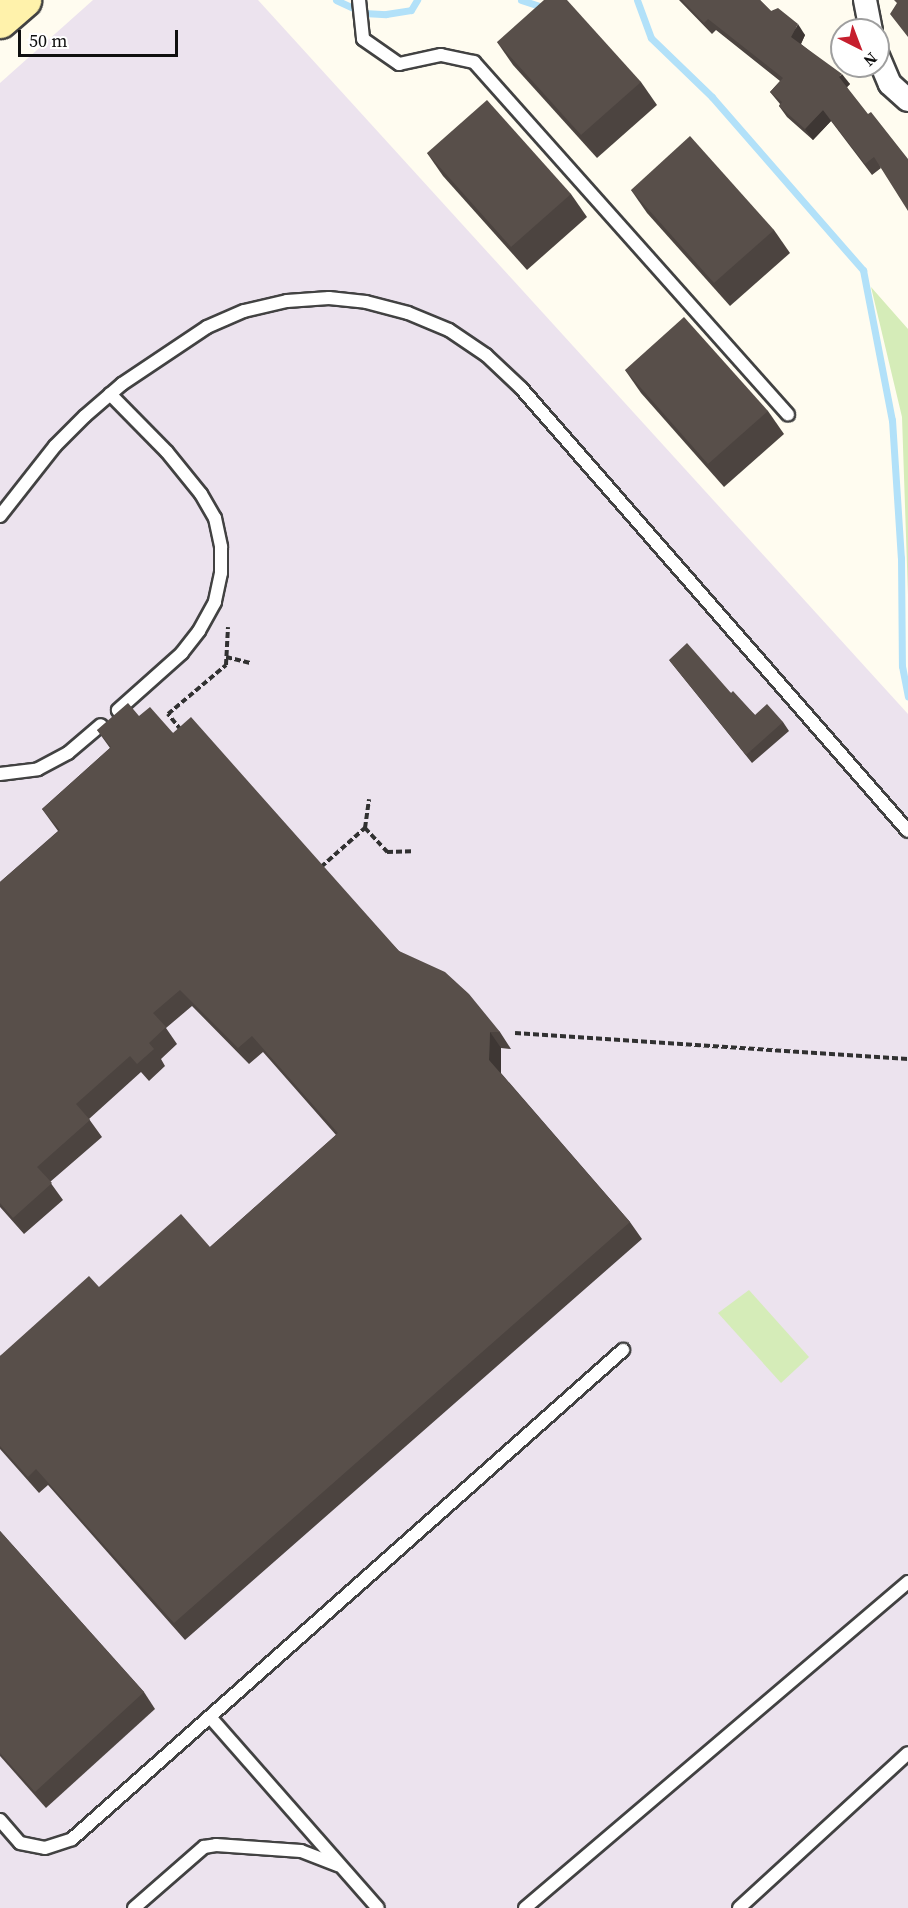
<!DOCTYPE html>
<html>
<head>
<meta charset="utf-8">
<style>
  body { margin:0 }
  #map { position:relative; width:908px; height:1908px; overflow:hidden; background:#fffcf0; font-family:"Source Serif 4",serif }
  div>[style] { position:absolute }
  .industrial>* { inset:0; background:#ece3ee }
  .green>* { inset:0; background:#d5ecb8 }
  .stream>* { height:7px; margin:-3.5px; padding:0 3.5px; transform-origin:3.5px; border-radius:3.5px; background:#b2e1f9 }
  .path>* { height:4px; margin-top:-2px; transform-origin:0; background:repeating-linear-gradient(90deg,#313131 0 6px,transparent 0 9px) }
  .roads { filter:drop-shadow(2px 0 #424242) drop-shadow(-2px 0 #424242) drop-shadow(0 2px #424242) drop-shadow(0 -2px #424242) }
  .lane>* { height:12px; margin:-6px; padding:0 6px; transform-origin:6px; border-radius:6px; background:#fff }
  .street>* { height:22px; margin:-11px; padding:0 11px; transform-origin:11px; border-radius:11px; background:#fff }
  .secondary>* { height:33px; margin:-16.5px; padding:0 16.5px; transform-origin:16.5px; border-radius:16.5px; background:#fff2ab }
  .wall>* { inset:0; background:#4c4440 }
  .shaded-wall>* { inset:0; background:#3e3734 }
  .building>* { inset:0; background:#584f4a }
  span { translate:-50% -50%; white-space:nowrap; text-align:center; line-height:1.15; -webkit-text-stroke:6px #fff; paint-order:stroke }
  .north { position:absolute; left:830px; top:18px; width:60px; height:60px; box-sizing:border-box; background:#fff; border:2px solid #9f9f9f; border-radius:50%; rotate:138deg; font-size:16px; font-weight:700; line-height:24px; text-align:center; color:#0f0f0f }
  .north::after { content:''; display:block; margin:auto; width:21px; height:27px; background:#c61f2e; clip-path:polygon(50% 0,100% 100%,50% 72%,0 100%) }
  .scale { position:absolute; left:18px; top:30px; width:160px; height:27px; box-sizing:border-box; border:3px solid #0f0f0f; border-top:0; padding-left:8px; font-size:18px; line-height:21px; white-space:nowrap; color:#0f0f0f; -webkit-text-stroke:4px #fff; paint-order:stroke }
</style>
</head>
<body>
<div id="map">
  <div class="industrial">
    <i style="clip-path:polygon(93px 0,258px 0,908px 714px,908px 1908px,0 1908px,0 83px)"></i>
  </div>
  <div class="green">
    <i style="clip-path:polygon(871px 287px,908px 329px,908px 595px,902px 417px)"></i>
    <i style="clip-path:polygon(749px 1290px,809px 1357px,781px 1383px,718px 1313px)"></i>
  </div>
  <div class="stream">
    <i style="left:336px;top:0;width:31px;rotate:25deg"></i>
    <i style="left:364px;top:13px;width:22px;rotate:3deg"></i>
    <i style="left:386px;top:14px;width:25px;rotate:-9deg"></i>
    <i style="left:411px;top:10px;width:12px;rotate:-59deg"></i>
    <i style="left:521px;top:0;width:25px;rotate:18deg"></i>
    <i style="left:637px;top:0;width:40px;rotate:69.8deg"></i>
    <i style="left:651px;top:38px;width:85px;rotate:44deg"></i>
    <i style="left:712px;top:97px;width:230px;rotate:48.9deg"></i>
    <i style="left:863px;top:270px;width:153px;rotate:79.1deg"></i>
    <i style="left:892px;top:420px;width:138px;rotate:86.3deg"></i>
    <i style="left:901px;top:558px;width:108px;rotate:89.5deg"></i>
    <i style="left:902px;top:666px;width:31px;rotate:79deg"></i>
  </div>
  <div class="path">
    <i style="left:226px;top:657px;width:25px;rotate:14deg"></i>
    <i style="left:181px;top:730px;width:21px;rotate:-129deg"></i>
    <i style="left:168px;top:714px;width:76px;rotate:-40.2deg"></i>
    <i style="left:226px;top:665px;width:38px;rotate:-87deg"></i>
    <i style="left:365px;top:828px;width:33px;rotate:47deg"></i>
    <i style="left:387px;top:852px;width:25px;rotate:-2deg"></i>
    <i style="left:321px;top:867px;width:59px;rotate:-41.6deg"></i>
    <i style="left:365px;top:828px;width:29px;rotate:-82deg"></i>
    <i style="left:515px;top:1033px;width:394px;rotate:3.8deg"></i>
  </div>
  <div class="roads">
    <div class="lane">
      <i style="left:359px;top:0;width:39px;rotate:84deg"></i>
      <i style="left:363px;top:39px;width:44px;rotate:34.8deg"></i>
      <i style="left:399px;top:64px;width:43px;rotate:-12.1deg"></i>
      <i style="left:441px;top:55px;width:34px;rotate:12deg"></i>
      <i style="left:474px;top:62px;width:472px;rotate:48.3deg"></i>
      <i style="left:110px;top:394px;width:81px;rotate:45.5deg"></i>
      <i style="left:167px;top:452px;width:54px;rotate:51deg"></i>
      <i style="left:201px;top:494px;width:28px;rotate:60deg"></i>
      <i style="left:215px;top:518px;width:30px;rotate:78deg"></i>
      <i style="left:221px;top:547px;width:26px;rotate:90deg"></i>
      <i style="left:221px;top:573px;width:30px;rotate:102deg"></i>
      <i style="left:215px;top:602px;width:33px;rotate:119deg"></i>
      <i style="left:199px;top:631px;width:28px;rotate:128deg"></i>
      <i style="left:182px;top:653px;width:86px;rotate:138.3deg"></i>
      <i style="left:0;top:516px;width:89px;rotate:-51.8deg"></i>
      <i style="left:55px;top:446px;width:42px;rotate:-45deg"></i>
      <i style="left:85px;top:416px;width:49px;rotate:-40.9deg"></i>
      <i style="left:122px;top:384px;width:102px;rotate:-33.8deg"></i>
      <i style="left:207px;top:327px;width:40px;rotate:-23.4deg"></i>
      <i style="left:244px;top:311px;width:44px;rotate:-13.1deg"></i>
      <i style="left:287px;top:301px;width:42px;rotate:-4.1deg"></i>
      <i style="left:329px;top:298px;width:37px;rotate:6deg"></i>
      <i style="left:366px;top:302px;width:43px;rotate:14.7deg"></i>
      <i style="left:408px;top:313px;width:44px;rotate:22.5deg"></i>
      <i style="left:449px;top:330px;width:45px;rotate:34deg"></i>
      <i style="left:486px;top:355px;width:48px;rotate:43.3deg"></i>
      <i style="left:521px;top:388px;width:588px;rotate:48.86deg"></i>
      <i style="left:0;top:774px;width:38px;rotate:-7deg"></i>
      <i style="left:38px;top:769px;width:34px;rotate:-28deg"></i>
      <i style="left:68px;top:753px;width:43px;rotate:-40.3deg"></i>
      <i style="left:210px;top:1717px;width:254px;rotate:48.7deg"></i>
      <i style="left:0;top:1820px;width:30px;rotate:49deg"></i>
      <i style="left:20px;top:1843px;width:25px;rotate:11deg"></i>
      <i style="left:45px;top:1848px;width:28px;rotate:-18deg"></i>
      <i style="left:72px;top:1839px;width:737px;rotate:-41.59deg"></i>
      <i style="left:134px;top:1908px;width:93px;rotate:-41.1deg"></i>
      <i style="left:204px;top:1847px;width:12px;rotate:-9deg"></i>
      <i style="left:216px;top:1845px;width:85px;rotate:4deg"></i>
      <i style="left:301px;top:1851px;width:40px;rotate:21deg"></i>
      <i style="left:525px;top:1908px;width:503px;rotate:-40.4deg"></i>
      <i style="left:739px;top:1908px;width:229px;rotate:-42.5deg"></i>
    </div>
    <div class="street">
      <i style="left:865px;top:0;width:31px;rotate:79deg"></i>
      <i style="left:878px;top:56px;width:30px;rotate:67deg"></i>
      <i style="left:890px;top:84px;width:24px;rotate:42deg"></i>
    </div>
    <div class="secondary">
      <i style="left:0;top:21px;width:32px;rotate:-41deg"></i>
    </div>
  </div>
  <div class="wall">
    <i style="clip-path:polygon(679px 0,760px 0,771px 11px,805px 35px,801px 44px,850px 84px,847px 87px,881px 168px,872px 175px,831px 121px,813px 140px,787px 117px,779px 106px,780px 104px,770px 92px,780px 81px,716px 30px,712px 34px)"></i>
    <i style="clip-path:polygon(497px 42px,641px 82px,657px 105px,597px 158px,513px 65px)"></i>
    <i style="clip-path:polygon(427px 153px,571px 194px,587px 217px,527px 270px,443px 176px)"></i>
    <i style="clip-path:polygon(631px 190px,774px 230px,790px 253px,730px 306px,647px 213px)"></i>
    <i style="clip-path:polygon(625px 370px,768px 411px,784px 434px,724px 487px,641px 393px)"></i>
    <i style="clip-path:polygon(669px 660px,731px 693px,755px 715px,783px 722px,789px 731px,752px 763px)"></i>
    <i style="clip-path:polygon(139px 716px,173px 733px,399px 951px,500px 1032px,511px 1049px,501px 1048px,501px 1073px,630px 1222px,642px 1239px,185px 1640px,48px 1485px,39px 1493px,0 1449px,0 1356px,99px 1287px,210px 1247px,336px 1135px,263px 1052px,249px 1064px,192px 1006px,166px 1028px,177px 1044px,161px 1059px,165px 1066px,149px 1081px,141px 1072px,89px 1119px,102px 1137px,50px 1182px,63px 1200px,24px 1234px,0 1207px,0 882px,58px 831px,42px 809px,110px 748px,97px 730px)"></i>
    <i style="clip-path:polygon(0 1531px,144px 1692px,155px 1709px,46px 1808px,0 1756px)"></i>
  </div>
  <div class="shaded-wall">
    <i style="clip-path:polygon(798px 24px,805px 35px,799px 48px,791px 37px)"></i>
    <i style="clip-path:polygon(842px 74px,850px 84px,846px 88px,839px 77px)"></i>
    <i style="clip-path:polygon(823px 110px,831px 121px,813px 140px,805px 129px)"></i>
    <i style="clip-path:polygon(490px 1032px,501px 1048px,501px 1077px,489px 1060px)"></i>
  </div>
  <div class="building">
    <i style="clip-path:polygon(544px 0,567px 0,641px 82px,581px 135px,497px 42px)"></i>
    <i style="clip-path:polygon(682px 0,760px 0,771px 11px,778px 8px,798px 24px,791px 37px,842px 74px,839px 77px,868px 114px,871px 112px,908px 159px,908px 211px,874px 157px,865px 164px,823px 110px,805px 129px,779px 106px,782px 102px,770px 92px,783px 78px,708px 19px,704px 23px)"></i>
    <i style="clip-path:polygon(894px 0,908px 0,908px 37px,890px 14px,897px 3px)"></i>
    <i style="clip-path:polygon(487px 100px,571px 194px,511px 247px,427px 153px)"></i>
    <i style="clip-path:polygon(690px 136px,774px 230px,714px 283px,631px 190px)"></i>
    <i style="clip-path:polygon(684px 317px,768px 411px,708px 464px,625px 370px)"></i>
    <i style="clip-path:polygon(687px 643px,731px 693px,733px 691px,755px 715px,767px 704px,783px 722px,746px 755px,669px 660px)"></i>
    <i style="clip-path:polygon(128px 703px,139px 716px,150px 707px,173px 733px,191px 717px,399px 951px,445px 972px,469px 994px,500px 1032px,490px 1032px,489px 1060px,630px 1222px,174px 1623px,36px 1469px,28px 1477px,0 1446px,0 1356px,89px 1276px,99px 1287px,181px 1214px,210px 1247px,338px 1133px,252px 1036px,238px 1048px,180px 990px,153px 1013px,166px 1027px,149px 1043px,154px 1049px,137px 1064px,130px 1056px,76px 1104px,90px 1120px,37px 1167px,52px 1183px,13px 1218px,0 1203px,0 882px,60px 830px,42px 809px,111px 747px,97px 730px)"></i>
    <i style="clip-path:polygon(0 1531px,144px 1692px,35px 1792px,0 1753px)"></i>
  </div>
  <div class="north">N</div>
  <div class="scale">50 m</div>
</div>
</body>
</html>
